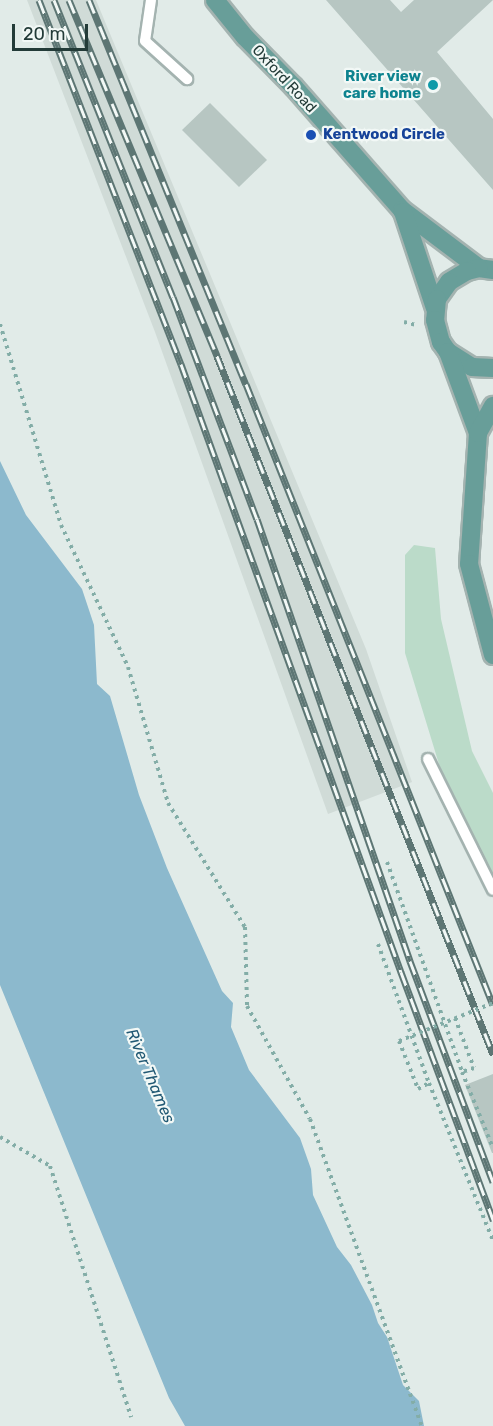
<!DOCTYPE html>
<html>
<head>
<meta charset="utf-8">
<style>
  body { margin:0 }
  #map { position:relative; width:493px; height:1426px; overflow:hidden; background:#e1ebe8; font-family:Rubik,sans-serif }
  div>[style] { position:absolute }
  .built>* { inset:0; background:#d0dbd7 }
  .green>* { inset:0; background:#bbdbc9 }
  .water>* { inset:0; background:#8cb9cd }
  .building>* { inset:0; background:#b7c6c2 }
  .path>* { height:4px; margin-top:-2px; transform-origin:0; background:repeating-linear-gradient(90deg,#83ada7 0 3px,transparent 0 7.5px) }
  .roads { filter:drop-shadow(2px 0 #a4b3b0) drop-shadow(-2px 0 #a4b3b0) drop-shadow(0 2px #a4b3b0) drop-shadow(0 -2px #a4b3b0) }
  .service>* { height:10px; margin:-5px; padding:0 5px; transform-origin:5px; border-radius:5px; background:#fff }
  .primary>* { height:18px; margin:-9px; padding:0 9px; transform-origin:9px; border-radius:9px; background:#689e99 }
  .rail>* { height:7px; margin-top:-3.5px; transform-origin:0; background:repeating-linear-gradient(90deg,#f2f8f6 0 14px,#5d7674 0 28px); box-sizing:border-box; border-block:2px solid #5d7674 }
  .path-bridge>* { height:4px; margin-top:-2px; transform-origin:0; background:repeating-linear-gradient(90deg,#83ada7 0 3px,transparent 0 7.5px) }
  .dots>* { width:16px; height:16px; translate:-50% -50%; box-sizing:border-box; border:3px solid #f2f8f6; border-radius:50% }
  span { translate:-50% -50%; white-space:nowrap; text-align:center; line-height:1.15; -webkit-text-stroke:4.5px #f2f8f6; paint-order:stroke }
  .culture-label { font-size:15px; color:#0d838f; font-weight:700 }
  .right { translate:-100% -50%; text-align:right }
  .street-label { font-size:15px; color:#233b38 }
  .transit-label { font-size:15px; color:#164399; font-weight:700 }
  .left { translate:0 -50%; text-align:left }
  .water-label { font-size:16px; color:#205873; font-style:italic }
  .scale { position:absolute; left:12px; top:24px; width:76px; height:27px; box-sizing:border-box; border:3px solid #233b38; border-top:0; padding-left:8px; font-size:18px; line-height:21px; white-space:nowrap; color:#233b38; -webkit-text-stroke:4px #f2f8f6; paint-order:stroke }
</style>
</head>
<body>
<div id="map">
  <div class="built">
    <i style="clip-path:polygon(27px 0,96px 0,366px 649px,412px 782px,328px 814px,155px 332px)"></i>
  </div>
  <div class="green">
    <i style="clip-path:polygon(414px 545px,435px 548px,441px 619px,472px 751px,493px 793px,493px 877px,442px 774px,405px 653px,405px 555px)"></i>
  </div>
  <div class="water">
    <i style="clip-path:polygon(0 461px,26px 515px,82px 589px,94px 625px,97px 684px,110px 696px,139px 795px,167px 868px,222px 991px,233px 1003px,231px 1027px,249px 1070px,300px 1138px,311px 1169px,313px 1195px,337px 1247px,351px 1265px,372px 1305px,378px 1323px,387px 1337px,403px 1385px,419px 1401px,424px 1426px,185px 1426px,169px 1398px,0 985px)"></i>
  </div>
  <div class="building">
    <i style="clip-path:polygon(326px 0,390px 0,401px 12px,414px 0,493px 0,437px 52px,493px 119px,493px 190px)"></i>
    <i style="clip-path:polygon(210px 103px,267px 160px,239px 187px,182px 130px)"></i>
    <i style="clip-path:polygon(493px 1074px,493px 1153px,492px 1153px,465px 1085px)"></i>
  </div>
  <div class="path">
    <i style="left:404px;top:322px;width:12px;rotate:14deg"></i>
    <i style="left:0;top:324px;width:210px;rotate:73.1deg"></i>
    <i style="left:61px;top:525px;width:157px;rotate:64.7deg"></i>
    <i style="left:128px;top:667px;width:142px;rotate:73.6deg"></i>
    <i style="left:168px;top:803px;width:146px;rotate:58.2deg"></i>
    <i style="left:245px;top:927px;width:79px;rotate:88.5deg"></i>
    <i style="left:247px;top:1006px;width:129px;rotate:60.9deg"></i>
    <i style="left:310px;top:1119px;width:327px;rotate:70deg"></i>
    <i style="left:387px;top:862px;width:223px;rotate:70.3deg"></i>
    <i style="left:378px;top:944px;width:148px;rotate:69.9deg"></i>
    <i style="left:455px;top:1018px;width:53px;rotate:69.2deg"></i>
    <i style="left:474px;top:1068px;width:13px;rotate:162deg"></i>
    <i style="left:462px;top:1072px;width:82px;rotate:67.8deg"></i>
    <i style="left:399px;top:1041px;width:52px;rotate:68.4deg"></i>
    <i style="left:418px;top:1089px;width:13px;rotate:-29deg"></i>
    <i style="left:429px;top:1083px;width:170px;rotate:67.9deg"></i>
    <i style="left:0;top:1137px;width:58px;rotate:30.1deg"></i>
    <i style="left:50px;top:1166px;width:264px;rotate:72.1deg"></i>
  </div>
  <div class="roads">
    <div class="service">
      <i style="left:151px;top:0;width:41px;rotate:98.3deg"></i>
      <i style="left:145px;top:41px;width:57px;rotate:42.1deg"></i>
      <i style="left:428px;top:759px;width:146px;rotate:63.6deg"></i>
    </div>
    <div class="primary">
      <i style="left:215px;top:0;width:48px;rotate:51deg"></i>
      <i style="left:245px;top:37px;width:70px;rotate:45.6deg"></i>
      <i style="left:294px;top:87px;width:164px;rotate:48.7deg"></i>
      <i style="left:402px;top:210px;width:96px;rotate:37deg"></i>
      <i style="left:403px;top:212px;width:101px;rotate:71.6deg"></i>
      <i style="left:493px;top:270px;width:14px;rotate:-172deg"></i>
      <i style="left:479px;top:268px;width:12px;rotate:166deg"></i>
      <i style="left:467px;top:271px;width:21px;rotate:149deg"></i>
      <i style="left:449px;top:282px;width:21px;rotate:125deg"></i>
      <i style="left:437px;top:299px;width:21px;rotate:95deg"></i>
      <i style="left:435px;top:320px;width:23px;rotate:75deg"></i>
      <i style="left:441px;top:342px;width:12px;rotate:55deg"></i>
      <i style="left:448px;top:352px;width:28px;rotate:32deg"></i>
      <i style="left:472px;top:367px;width:21px;rotate:3deg"></i>
      <i style="left:448px;top:352px;width:86px;rotate:69.7deg"></i>
      <i style="left:478px;top:433px;width:131px;rotate:93.9deg"></i>
      <i style="left:469px;top:564px;width:94px;rotate:75.2deg"></i>
      <i style="left:478px;top:433px;width:31px;rotate:-61deg"></i>
    </div>
  </div>
  <div class="rail">
    <i style="left:39px;top:0;width:391px;rotate:68.7deg"></i>
    <i style="left:181px;top:364px;width:647px;rotate:70.11deg"></i>
    <i style="left:401px;top:972px;width:265px;rotate:69.6deg"></i>
    <i style="left:54px;top:0;width:320px;rotate:68.2deg"></i>
    <i style="left:173px;top:297px;width:237px;rotate:69.3deg"></i>
    <i style="left:257px;top:519px;width:468px;rotate:70.9deg"></i>
    <i style="left:410px;top:961px;width:236px;rotate:69.4deg"></i>
    <i style="left:69px;top:0;width:386px;rotate:67.4deg"></i>
    <i style="left:217px;top:356px;width:751px;rotate:68.43deg"></i>
    <i style="left:89px;top:0;width:415px;rotate:67.8deg"></i>
    <i style="left:246px;top:384px;width:668px;rotate:68.31deg"></i>
  </div>
  <div class="path-bridge">
    <i style="left:399px;top:1041px;width:101px;rotate:-22deg"></i>
  </div>
  <div class="dots">
    <i style="left:433px;top:85px;background:#0f9aa8"></i>
    <i style="left:311px;top:135px;background:#1a4fb4"></i>
  </div>
  <div class="culture-label">
    <span class="right" style="left:421px;top:85px">River view<br>care home</span>
  </div>
  <div class="street-label">
    <span style="left:284px;top:79px;rotate:47deg">Oxford Road</span>
  </div>
  <div class="transit-label">
    <span class="left" style="left:323px;top:135px">Kentwood Circle</span>
  </div>
  <div class="water-label">
    <span style="left:150px;top:1076px;rotate:67deg">River Thames</span>
  </div>
  <div class="scale">20 m</div>
</div>
</body>
</html>
